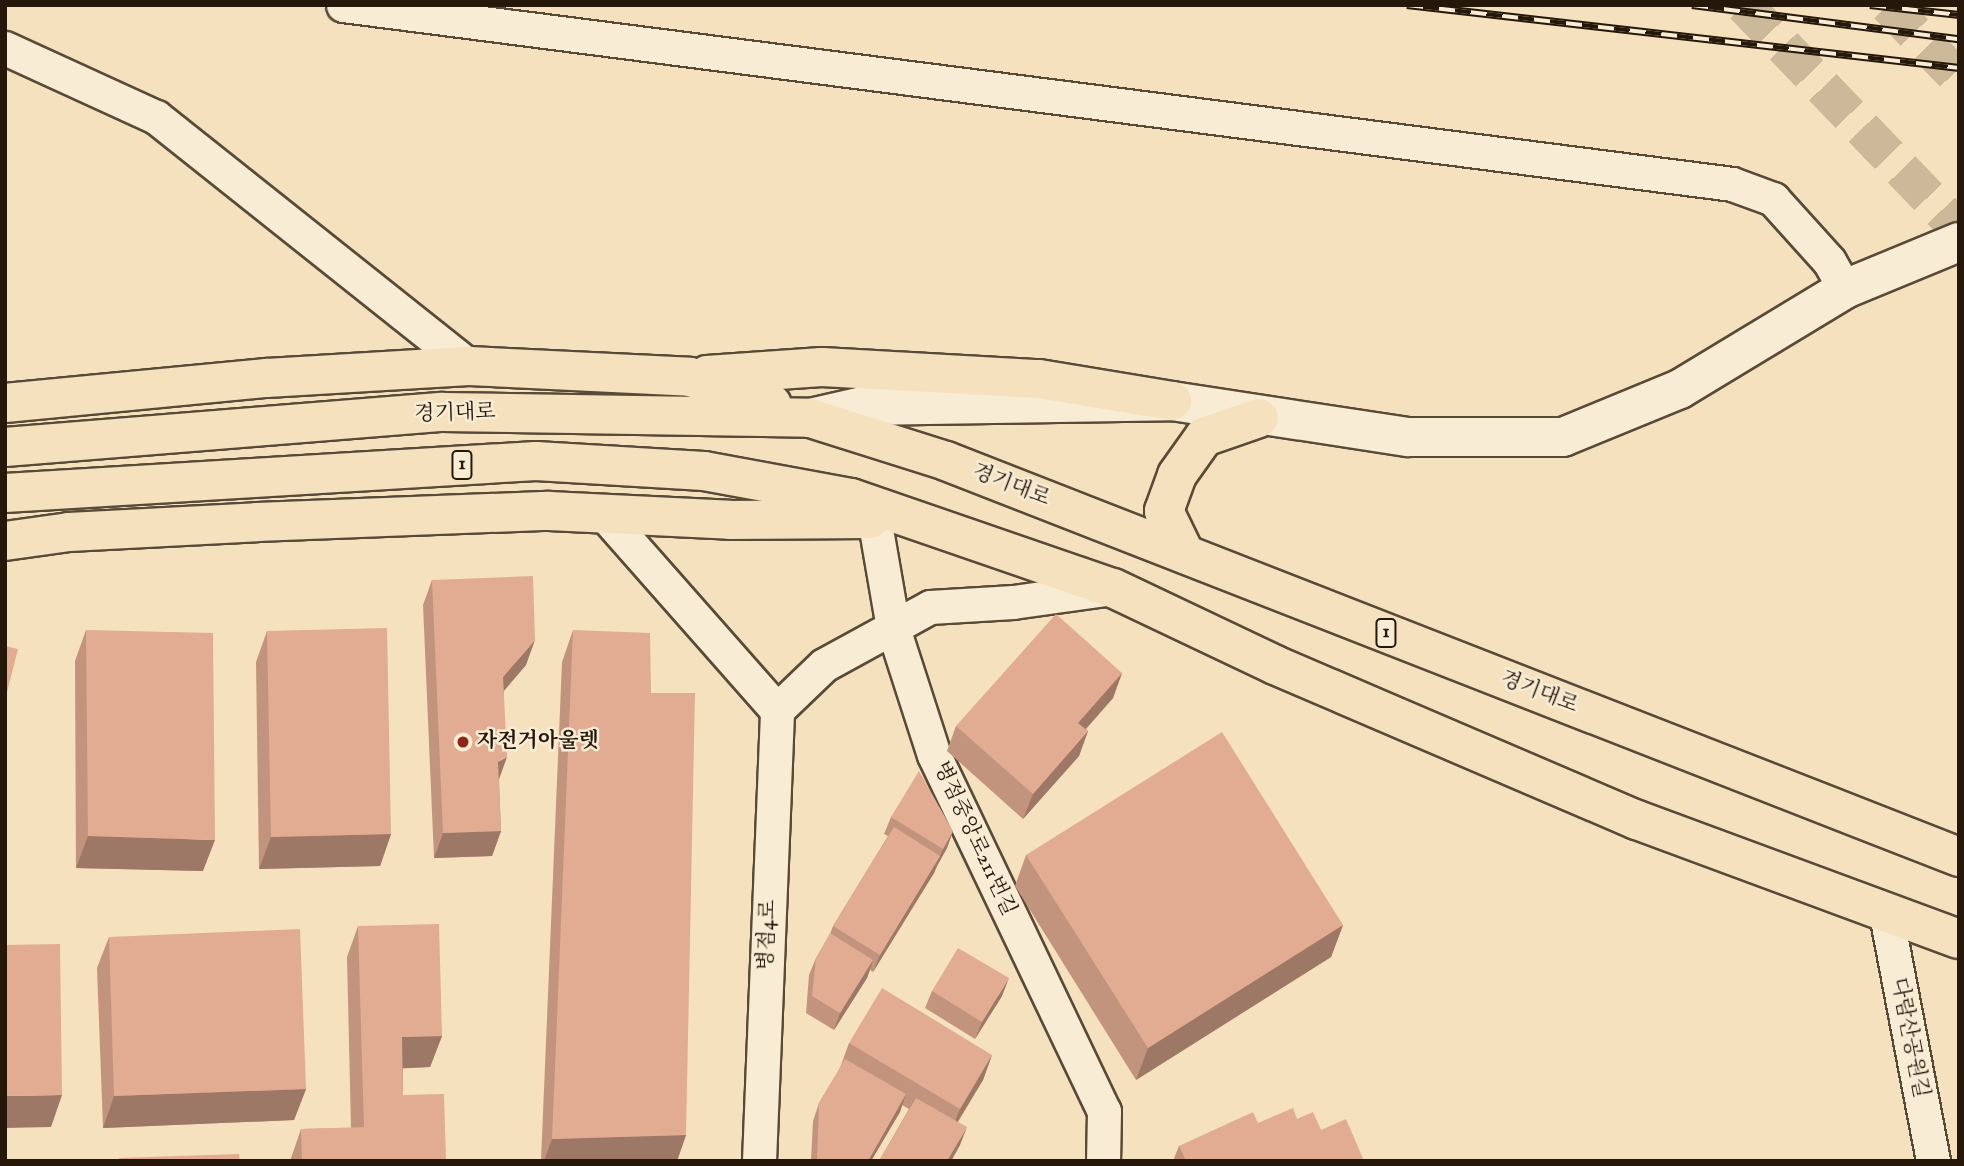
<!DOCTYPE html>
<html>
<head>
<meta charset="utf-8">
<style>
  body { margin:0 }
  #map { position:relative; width:1964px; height:1166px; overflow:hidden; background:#f5e1be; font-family:"IM FELL English","Noto Serif KR",serif }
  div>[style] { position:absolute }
  .trunk-tunnel>* { height:38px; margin-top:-19px; transform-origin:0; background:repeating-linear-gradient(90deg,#cbb99a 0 38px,transparent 0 57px) }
  .roads { filter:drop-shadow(2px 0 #594a38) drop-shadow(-2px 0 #594a38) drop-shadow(0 2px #594a38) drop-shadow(0 -2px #594a38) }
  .minor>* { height:33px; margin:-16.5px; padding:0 16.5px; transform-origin:16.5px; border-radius:16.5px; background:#f8ecd5 }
  .tertiary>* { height:38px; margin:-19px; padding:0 19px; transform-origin:19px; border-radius:19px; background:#f8ecd5 }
  .primary>* { height:38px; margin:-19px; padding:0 19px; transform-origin:19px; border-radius:19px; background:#f5e1be }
  .rail>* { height:8px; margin-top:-4px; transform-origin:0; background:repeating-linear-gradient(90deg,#f8ecd5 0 16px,#25180b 0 32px); box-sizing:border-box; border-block:2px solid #25180b }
  .wall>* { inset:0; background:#c2947d }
  .shaded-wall>* { inset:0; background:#9e7866 }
  .building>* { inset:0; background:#e1ac91 }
  .dots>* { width:19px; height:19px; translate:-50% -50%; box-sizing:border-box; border:4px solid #f8ecd5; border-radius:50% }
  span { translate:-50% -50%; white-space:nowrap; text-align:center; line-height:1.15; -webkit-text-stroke:5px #f8ecd5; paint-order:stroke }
  .shield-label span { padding:2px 5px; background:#f8ecd5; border:2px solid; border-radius:5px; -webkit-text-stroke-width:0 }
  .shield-label { font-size:19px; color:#25180b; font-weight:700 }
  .street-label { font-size:21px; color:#25180b }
  .poi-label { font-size:21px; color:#25180b; font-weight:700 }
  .left { translate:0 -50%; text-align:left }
  .frame { position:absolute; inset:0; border:7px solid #25180b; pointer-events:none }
</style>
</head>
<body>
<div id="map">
  <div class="trunk-tunnel">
    <i style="left:1744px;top:5px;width:310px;rotate:46.2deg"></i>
    <i style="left:1888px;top:5px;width:103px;rotate:46.2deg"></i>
  </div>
  <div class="roads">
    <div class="minor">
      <i style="left:343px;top:5px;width:1400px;rotate:7.34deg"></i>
      <i style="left:1732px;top:184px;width:44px;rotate:20.1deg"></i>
      <i style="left:1773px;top:199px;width:84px;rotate:47.9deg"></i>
      <i style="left:1829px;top:261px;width:32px;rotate:60deg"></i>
      <i style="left:5px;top:48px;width:166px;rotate:24.6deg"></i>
      <i style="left:156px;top:117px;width:400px;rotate:38.5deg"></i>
      <i style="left:872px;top:506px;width:124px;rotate:80.2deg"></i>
      <i style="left:893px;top:628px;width:133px;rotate:72.1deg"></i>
      <i style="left:934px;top:755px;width:395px;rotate:64.5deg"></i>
      <i style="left:1104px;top:1111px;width:50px;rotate:91.1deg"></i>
      <i style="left:604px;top:514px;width:261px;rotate:48.6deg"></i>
      <i style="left:777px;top:710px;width:65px;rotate:-43.8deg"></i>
      <i style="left:824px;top:665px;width:121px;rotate:-28.7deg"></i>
      <i style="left:930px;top:607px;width:83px;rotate:-3.4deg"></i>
      <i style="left:1013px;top:602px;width:101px;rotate:-8deg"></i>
      <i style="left:1886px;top:914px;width:251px;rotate:79.2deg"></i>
      <i style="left:759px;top:1161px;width:451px;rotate:-87.7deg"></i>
    </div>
    <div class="tertiary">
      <i style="left:810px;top:418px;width:54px;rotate:-12.8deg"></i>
      <i style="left:863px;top:406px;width:309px;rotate:-0.9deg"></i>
      <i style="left:1172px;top:401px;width:239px;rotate:8.7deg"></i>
      <i style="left:1408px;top:437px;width:155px"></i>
      <i style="left:1563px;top:437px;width:126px;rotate:-22.3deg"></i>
      <i style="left:1680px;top:389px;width:193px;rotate:-31.2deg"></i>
      <i style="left:1845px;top:289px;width:123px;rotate:-22.4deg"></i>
    </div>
    <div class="primary">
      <i style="left:707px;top:375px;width:115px;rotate:-4deg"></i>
      <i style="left:822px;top:367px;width:217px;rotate:3.2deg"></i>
      <i style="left:1039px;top:379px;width:135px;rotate:9.4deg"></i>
      <i style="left:5px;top:403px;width:263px;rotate:-5.5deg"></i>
      <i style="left:267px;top:378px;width:202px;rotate:-3.4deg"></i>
      <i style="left:469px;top:366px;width:221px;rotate:2.8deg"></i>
      <i style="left:690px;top:377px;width:86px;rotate:18.2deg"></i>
      <i style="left:5px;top:447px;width:439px;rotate:-4.6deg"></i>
      <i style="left:443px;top:412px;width:367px;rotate:0.9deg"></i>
      <i style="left:810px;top:418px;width:143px;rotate:17.5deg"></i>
      <i style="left:946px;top:461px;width:1088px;rotate:21.35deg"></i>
      <i style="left:5px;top:493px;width:532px;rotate:-3.45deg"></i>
      <i style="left:536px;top:461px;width:168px;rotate:3.4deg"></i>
      <i style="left:704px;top:471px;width:149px;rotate:10.4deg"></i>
      <i style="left:851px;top:498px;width:277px;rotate:19deg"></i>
      <i style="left:1113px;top:588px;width:179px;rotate:25.4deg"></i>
      <i style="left:1275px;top:665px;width:394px;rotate:23.2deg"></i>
      <i style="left:1637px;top:820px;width:343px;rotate:20.3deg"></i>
      <i style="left:5px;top:541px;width:65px;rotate:-8deg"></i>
      <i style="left:69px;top:532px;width:188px;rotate:-3deg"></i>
      <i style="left:257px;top:522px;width:292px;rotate:-2.2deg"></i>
      <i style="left:549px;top:511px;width:181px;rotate:2.8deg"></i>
      <i style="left:730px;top:520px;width:140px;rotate:-0.4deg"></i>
      <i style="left:1185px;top:554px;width:48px;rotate:-116deg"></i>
      <i style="left:1164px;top:511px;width:38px;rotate:-70deg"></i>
      <i style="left:1177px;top:475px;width:47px;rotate:-54.6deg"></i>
      <i style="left:1204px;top:437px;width:58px;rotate:-19.1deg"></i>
    </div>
  </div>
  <div class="rail">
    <i style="left:1407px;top:5px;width:556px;rotate:6.51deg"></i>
    <i style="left:1692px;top:5px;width:269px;rotate:7.3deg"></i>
    <i style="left:1870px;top:5px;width:90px;rotate:6.4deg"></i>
  </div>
  <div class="wall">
    <i style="clip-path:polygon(432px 580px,526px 665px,504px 691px,499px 780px,501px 831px,492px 856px,434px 858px,423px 605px)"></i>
    <i style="clip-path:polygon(86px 630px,203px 871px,76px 868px,75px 661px)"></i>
    <i style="clip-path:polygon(573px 630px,651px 693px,686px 1135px,677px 1161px,541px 1161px,562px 662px)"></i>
    <i style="clip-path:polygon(267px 631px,391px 834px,380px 866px,259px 869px,256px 662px)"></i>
    <i style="clip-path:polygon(1122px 673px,1113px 698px,1086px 729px,1088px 731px,1079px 756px,1023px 819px,947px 751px,956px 726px)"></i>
    <i style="clip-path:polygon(891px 817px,953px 831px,947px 848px,937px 866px,934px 873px,873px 972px,870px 970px,867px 978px,834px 1030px,806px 1013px,809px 975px,816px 958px,829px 937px,833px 926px,888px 836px,884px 834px)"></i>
    <i style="clip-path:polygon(1026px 855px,1343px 925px,1331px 957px,1136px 1080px,1015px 886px)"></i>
    <i style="clip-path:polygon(358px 926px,442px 1036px,430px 1067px,403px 1068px,403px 1095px,446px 1161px,290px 1161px,301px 1129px,351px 1128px,347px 957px)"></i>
    <i style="clip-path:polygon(109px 937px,306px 1089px,294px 1120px,103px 1128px,97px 968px)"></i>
    <i style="clip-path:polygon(932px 991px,1002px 996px,975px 1039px,925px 1008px)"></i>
    <i style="clip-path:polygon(849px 1043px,992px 1055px,983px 1080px,958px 1122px,960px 1145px,951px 1161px,879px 1161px,909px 1109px,902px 1105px,900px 1112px,871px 1161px,811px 1161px,813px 1121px,819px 1103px,840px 1068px)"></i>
    <i style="clip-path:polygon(1297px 1119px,1321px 1130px,1364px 1161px,1173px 1161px,1179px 1146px,1258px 1123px)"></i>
  </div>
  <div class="shaded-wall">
    <i style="clip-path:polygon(535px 640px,526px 665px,494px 702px,503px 677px)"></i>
    <i style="clip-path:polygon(1122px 673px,1113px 698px,1069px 748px,1078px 723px)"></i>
    <i style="clip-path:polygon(1088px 731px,1079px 756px,1023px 819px,1033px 794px)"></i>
    <i style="clip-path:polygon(507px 757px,498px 782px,498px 762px)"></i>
    <i style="clip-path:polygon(501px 831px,492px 856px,434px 858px,443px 833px)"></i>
    <i style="clip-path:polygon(953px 831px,947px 848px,937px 866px,934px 873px,873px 972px,880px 955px,940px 856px,943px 849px)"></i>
    <i style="clip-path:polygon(391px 834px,380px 866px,259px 869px,271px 837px)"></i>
    <i style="clip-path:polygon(88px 836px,215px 840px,203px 871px,76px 868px)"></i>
    <i style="clip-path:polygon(1343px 925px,1331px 957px,1136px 1080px,1148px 1048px)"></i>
    <i style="clip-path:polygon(873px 960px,867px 978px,834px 1030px,840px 1013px)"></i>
    <i style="clip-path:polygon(1009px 978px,1002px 996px,975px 1039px,982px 1022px)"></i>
    <i style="clip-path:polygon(442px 1036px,430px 1067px,390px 1069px,402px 1037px)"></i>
    <i style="clip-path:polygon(992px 1055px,983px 1080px,950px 1134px,960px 1109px)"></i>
    <i style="clip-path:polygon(306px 1089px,294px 1120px,103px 1128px,114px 1096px)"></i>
    <i style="clip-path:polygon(906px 1094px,900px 1112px,871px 1161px,868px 1161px)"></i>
    <i style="clip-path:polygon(62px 1095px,51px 1127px,5px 1128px,5px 1096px)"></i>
    <i style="clip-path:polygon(967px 1127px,960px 1145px,951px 1161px,947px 1161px)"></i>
    <i style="clip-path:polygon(686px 1135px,677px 1161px,544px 1161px,552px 1139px)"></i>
  </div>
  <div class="building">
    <i style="clip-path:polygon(533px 576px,535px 640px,503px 677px,507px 757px,498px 762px,501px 831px,443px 833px,432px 580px)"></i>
    <i style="clip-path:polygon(1056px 614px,1122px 673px,1078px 723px,1088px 731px,1033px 794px,956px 726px)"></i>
    <i style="clip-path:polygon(387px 628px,391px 834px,271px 837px,267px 631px)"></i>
    <i style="clip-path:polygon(86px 630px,213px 633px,215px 840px,88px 836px)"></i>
    <i style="clip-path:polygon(573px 630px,650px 633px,651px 693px,695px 693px,686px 1135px,552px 1139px)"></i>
    <i style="clip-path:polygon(5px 646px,18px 649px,5px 700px)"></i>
    <i style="clip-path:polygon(1222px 732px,1343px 925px,1148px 1048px,1026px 855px)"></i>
    <i style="clip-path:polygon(919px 771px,953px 831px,943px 849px,891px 817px)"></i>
    <i style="clip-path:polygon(894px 827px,940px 856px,880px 955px,833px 926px)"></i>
    <i style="clip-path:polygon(439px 924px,442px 1036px,402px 1037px,403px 1095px,444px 1094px,446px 1161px,302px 1161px,301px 1129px,364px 1127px,358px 926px)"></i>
    <i style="clip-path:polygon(300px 929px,306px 1089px,114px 1096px,109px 937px)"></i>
    <i style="clip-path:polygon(830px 933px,873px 960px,840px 1013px,812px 996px,816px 958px)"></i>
    <i style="clip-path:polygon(60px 944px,62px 1095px,5px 1096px,5px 945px)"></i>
    <i style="clip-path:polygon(958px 948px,1009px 978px,982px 1022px,932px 991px)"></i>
    <i style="clip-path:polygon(882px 988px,992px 1055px,960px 1109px,849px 1043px)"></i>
    <i style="clip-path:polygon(845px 1059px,906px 1094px,868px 1161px,817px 1161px,819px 1103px)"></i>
    <i style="clip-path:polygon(916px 1098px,967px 1127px,947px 1161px,879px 1161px)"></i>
    <i style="clip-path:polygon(1293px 1108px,1297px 1119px,1313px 1112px,1321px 1130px,1346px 1119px,1364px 1161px,1186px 1161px,1179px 1146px,1253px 1112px,1258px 1123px)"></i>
    <i style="clip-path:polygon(239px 1154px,240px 1161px,119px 1161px,119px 1158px)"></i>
  </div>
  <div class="dots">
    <i style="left:463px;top:742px;background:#8f2418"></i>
  </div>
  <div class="shield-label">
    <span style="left:462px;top:465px">1</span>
    <span style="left:1386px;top:633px">1</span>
  </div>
  <div class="street-label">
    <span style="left:455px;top:414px;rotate:-2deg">경기대로</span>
    <span style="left:1011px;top:486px;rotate:21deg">경기대로</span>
    <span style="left:1539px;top:693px;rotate:21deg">경기대로</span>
    <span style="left:974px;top:839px;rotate:65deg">병점중앙로211번길</span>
    <span style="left:768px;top:935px;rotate:-88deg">병점4로</span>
    <span style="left:1909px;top:1038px;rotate:79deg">다람산공원길</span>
  </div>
  <div class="poi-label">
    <span class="left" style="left:477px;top:742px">자전거아울렛</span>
  </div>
  <div class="frame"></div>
</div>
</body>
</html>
